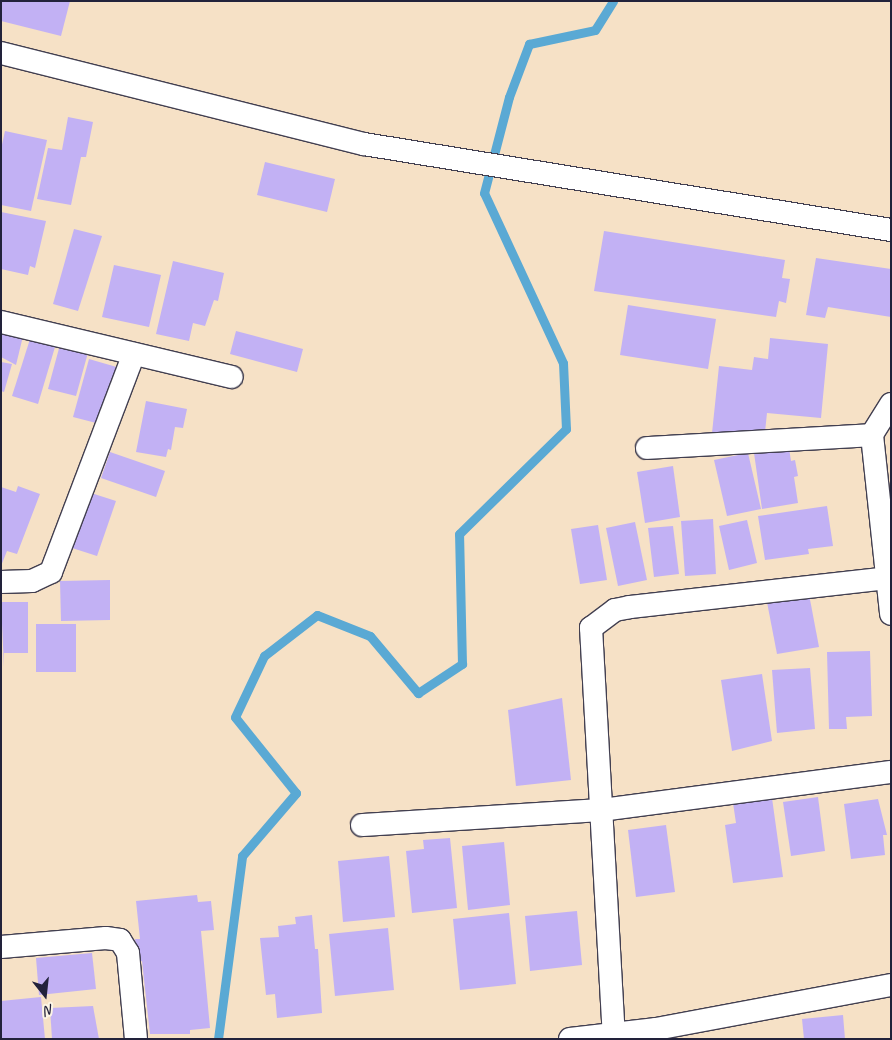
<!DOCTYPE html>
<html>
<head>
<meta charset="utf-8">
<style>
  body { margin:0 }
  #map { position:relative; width:892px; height:1040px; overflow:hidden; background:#f6e1c6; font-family:Caveat,sans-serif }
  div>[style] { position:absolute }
  .stream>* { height:9px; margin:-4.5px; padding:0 4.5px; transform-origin:4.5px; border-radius:4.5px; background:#5aa9d4 }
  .building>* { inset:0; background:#c2b1f4 }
  .roads { filter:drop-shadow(1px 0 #423f50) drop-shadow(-1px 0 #423f50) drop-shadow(0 1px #423f50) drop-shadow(0 -1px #423f50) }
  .minor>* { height:22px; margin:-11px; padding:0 11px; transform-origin:11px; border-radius:11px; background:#fff }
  span { translate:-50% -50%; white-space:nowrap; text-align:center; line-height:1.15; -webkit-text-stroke:5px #fcf5e5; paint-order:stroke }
  .frame { position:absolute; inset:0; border:2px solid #22223b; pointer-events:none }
  .north { position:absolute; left:20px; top:970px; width:50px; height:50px; -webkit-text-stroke:4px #fcf5e5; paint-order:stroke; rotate:164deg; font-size:14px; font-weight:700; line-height:20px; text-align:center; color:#22223b }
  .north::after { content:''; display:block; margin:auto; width:18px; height:22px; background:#22223b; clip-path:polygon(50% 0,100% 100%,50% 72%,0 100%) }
</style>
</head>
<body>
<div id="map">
  <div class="stream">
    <i style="left:218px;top:1039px;width:185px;rotate:-82.5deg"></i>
    <i style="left:242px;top:856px;width:83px;rotate:-49.4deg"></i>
    <i style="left:296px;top:793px;width:97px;rotate:-128.8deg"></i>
    <i style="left:235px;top:717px;width:68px;rotate:-64.6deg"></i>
    <i style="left:264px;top:656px;width:67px;rotate:-37.7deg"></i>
    <i style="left:317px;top:615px;width:57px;rotate:21.6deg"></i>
    <i style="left:370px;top:636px;width:75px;rotate:49.9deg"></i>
    <i style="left:418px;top:693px;width:53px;rotate:-33.4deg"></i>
    <i style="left:462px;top:664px;width:130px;rotate:-91.3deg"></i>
    <i style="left:459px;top:534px;width:150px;rotate:-44.5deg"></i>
    <i style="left:566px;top:429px;width:66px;rotate:-92.6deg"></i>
    <i style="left:563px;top:363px;width:187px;rotate:-114.9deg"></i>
    <i style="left:484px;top:193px;width:99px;rotate:-75.4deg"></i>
    <i style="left:509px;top:97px;width:57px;rotate:-69.3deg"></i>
    <i style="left:529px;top:44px;width:67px;rotate:-12deg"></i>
    <i style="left:595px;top:30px;width:34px;rotate:-58deg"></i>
  </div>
  <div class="building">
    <i style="clip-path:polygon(1px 1px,70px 1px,61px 36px,1px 21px)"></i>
    <i style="clip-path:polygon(68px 117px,93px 122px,86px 157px,81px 157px,71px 205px,37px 199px,48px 148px,62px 150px)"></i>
    <i style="clip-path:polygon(5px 131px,47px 140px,31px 211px,1px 205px,1px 149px)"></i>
    <i style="clip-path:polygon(265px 162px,335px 179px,327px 212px,257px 195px)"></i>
    <i style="clip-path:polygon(1px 212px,46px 221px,35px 268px,30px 266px,28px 275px,1px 269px)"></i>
    <i style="clip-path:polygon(74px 229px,102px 236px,78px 311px,53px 304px)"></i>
    <i style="clip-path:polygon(604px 231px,785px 260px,782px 278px,790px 279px,786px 303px,779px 301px,776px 317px,594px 291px)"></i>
    <i style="clip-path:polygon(816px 258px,891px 269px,891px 317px,828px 307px,825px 318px,806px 315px)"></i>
    <i style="clip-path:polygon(173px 261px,224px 273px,218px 301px,214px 300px,205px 326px,193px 323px,189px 341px,156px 334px)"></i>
    <i style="clip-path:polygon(114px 265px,161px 275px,149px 327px,102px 317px)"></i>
    <i style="clip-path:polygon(628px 305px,716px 319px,708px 369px,620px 355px)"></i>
    <i style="clip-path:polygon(1px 326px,24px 332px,16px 365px,1px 357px)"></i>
    <i style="clip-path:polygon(236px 331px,303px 349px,297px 372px,230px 354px)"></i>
    <i style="clip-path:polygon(770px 338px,828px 344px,821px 418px,767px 413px,765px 432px,744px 430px,743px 436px,712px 433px,719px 366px,752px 370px,754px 357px,768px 359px)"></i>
    <i style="clip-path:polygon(30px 339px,55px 347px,38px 404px,12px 396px)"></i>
    <i style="clip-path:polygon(61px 341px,89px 349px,76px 396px,48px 389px)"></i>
    <i style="clip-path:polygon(89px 359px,120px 368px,104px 425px,73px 417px)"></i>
    <i style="clip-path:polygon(1px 362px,12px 364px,4px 392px,1px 391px)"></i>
    <i style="clip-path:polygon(146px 401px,187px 409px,183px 428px,175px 427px,171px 450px,168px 449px,166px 457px,136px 452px)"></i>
    <i style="clip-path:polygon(789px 448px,791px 461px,795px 460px,798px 476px,794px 477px,798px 503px,762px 509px,754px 453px)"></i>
    <i style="clip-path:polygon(110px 452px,165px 471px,156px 497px,101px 478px)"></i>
    <i style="clip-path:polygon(748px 453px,761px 509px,727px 516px,714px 460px)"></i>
    <i style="clip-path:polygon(673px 466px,680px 517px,645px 523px,637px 472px)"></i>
    <i style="clip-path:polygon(18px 486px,40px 494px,17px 554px,7px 551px,1px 566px,1px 487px,16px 492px)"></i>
    <i style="clip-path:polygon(88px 492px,116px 501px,97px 556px,69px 547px)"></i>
    <i style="clip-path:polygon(827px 506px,833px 546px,808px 549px,809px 554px,765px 560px,758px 516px)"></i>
    <i style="clip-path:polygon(713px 519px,716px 574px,685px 576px,681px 521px)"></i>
    <i style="clip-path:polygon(747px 520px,757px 563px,729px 570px,719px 526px)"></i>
    <i style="clip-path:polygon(635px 522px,647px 580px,618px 586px,606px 528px)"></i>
    <i style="clip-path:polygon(598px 525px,607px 580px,580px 584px,571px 529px)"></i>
    <i style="clip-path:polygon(673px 526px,679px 574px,654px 577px,648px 528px)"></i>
    <i style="clip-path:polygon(110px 580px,110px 620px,61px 621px,60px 581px)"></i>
    <i style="clip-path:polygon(808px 589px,819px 647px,777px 654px,766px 597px)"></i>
    <i style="clip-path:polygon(1px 602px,28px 602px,28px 653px,4px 653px,4px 667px)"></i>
    <i style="clip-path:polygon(36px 624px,76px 624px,76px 672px,36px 672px)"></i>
    <i style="clip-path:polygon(870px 651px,872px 716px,846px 717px,847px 729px,829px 729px,827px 652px)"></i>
    <i style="clip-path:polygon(810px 668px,815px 729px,777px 733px,772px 670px)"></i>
    <i style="clip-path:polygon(762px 674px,772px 741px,732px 751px,721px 680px)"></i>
    <i style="clip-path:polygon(562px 698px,571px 780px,516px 786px,508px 710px)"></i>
    <i style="clip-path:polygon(818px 797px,825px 851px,791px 856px,783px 802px)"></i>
    <i style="clip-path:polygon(772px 798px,783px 877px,733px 883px,725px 825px,736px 823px,733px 803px)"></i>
    <i style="clip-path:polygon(878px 799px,887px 835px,883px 835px,885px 855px,851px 859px,844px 804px)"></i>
    <i style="clip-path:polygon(666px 825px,675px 892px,636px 897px,628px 830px)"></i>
    <i style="clip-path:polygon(450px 838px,457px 908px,412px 913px,406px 851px,424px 849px,423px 840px)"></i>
    <i style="clip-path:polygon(504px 842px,510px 905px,468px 910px,462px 846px)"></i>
    <i style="clip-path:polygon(389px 856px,395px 917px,343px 922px,338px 861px)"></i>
    <i style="clip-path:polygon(197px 895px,198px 902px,211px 901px,214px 930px,201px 931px,210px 1028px,190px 1030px,190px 1034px,150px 1034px,142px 961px,137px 962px,135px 939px,140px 939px,136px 901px)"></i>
    <i style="clip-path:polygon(577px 911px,582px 965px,530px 971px,525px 916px)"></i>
    <i style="clip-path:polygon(509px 913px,516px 984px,460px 990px,453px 919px)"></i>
    <i style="clip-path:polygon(312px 915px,315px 949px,318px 949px,322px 1013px,277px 1018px,275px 994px,266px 995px,260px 938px,279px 937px,278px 926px,296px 924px,295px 917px)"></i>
    <i style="clip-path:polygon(388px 928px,394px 990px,335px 996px,329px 934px)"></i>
    <i style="clip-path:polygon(92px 953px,96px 989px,39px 995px,36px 958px)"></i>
    <i style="clip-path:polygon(41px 997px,45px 1039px,1px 1039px,1px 1001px)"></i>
    <i style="clip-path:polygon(93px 1006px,99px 1039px,52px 1039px,50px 1008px)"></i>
    <i style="clip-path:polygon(843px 1015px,845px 1039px,804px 1039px,802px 1019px)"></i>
  </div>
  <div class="roads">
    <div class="minor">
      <i style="left:1px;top:53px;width:374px;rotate:14.1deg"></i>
      <i style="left:364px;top:144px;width:534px;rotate:9.27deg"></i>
      <i style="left:1px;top:322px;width:237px;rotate:13.4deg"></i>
      <i style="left:891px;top:404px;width:36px;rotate:122deg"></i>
      <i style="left:872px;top:435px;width:180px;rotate:83.9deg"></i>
      <i style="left:647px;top:448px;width:225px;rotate:-3.3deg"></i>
      <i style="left:1px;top:582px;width:31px;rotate:-2deg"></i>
      <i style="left:32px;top:581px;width:21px;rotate:-25deg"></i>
      <i style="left:51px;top:572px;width:233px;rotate:-69.2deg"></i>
      <i style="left:362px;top:825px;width:240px;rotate:-3.6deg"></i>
      <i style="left:602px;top:810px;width:291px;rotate:-7.5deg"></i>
      <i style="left:1px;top:947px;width:105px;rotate:-4.9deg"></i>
      <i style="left:106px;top:938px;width:14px;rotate:8deg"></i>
      <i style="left:120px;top:940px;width:15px;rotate:58deg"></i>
      <i style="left:128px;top:953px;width:86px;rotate:84.7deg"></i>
      <i style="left:570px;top:1039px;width:87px;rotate:-6.6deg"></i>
      <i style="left:656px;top:1029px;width:239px;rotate:-10.6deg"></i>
      <i style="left:614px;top:1039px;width:412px;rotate:-93.2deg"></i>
      <i style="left:591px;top:628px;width:30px;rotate:-37deg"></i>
      <i style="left:615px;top:610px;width:15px;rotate:-11deg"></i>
      <i style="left:630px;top:607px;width:259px;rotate:-6.4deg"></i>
    </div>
  </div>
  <div class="frame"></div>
  <div class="north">N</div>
</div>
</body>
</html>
